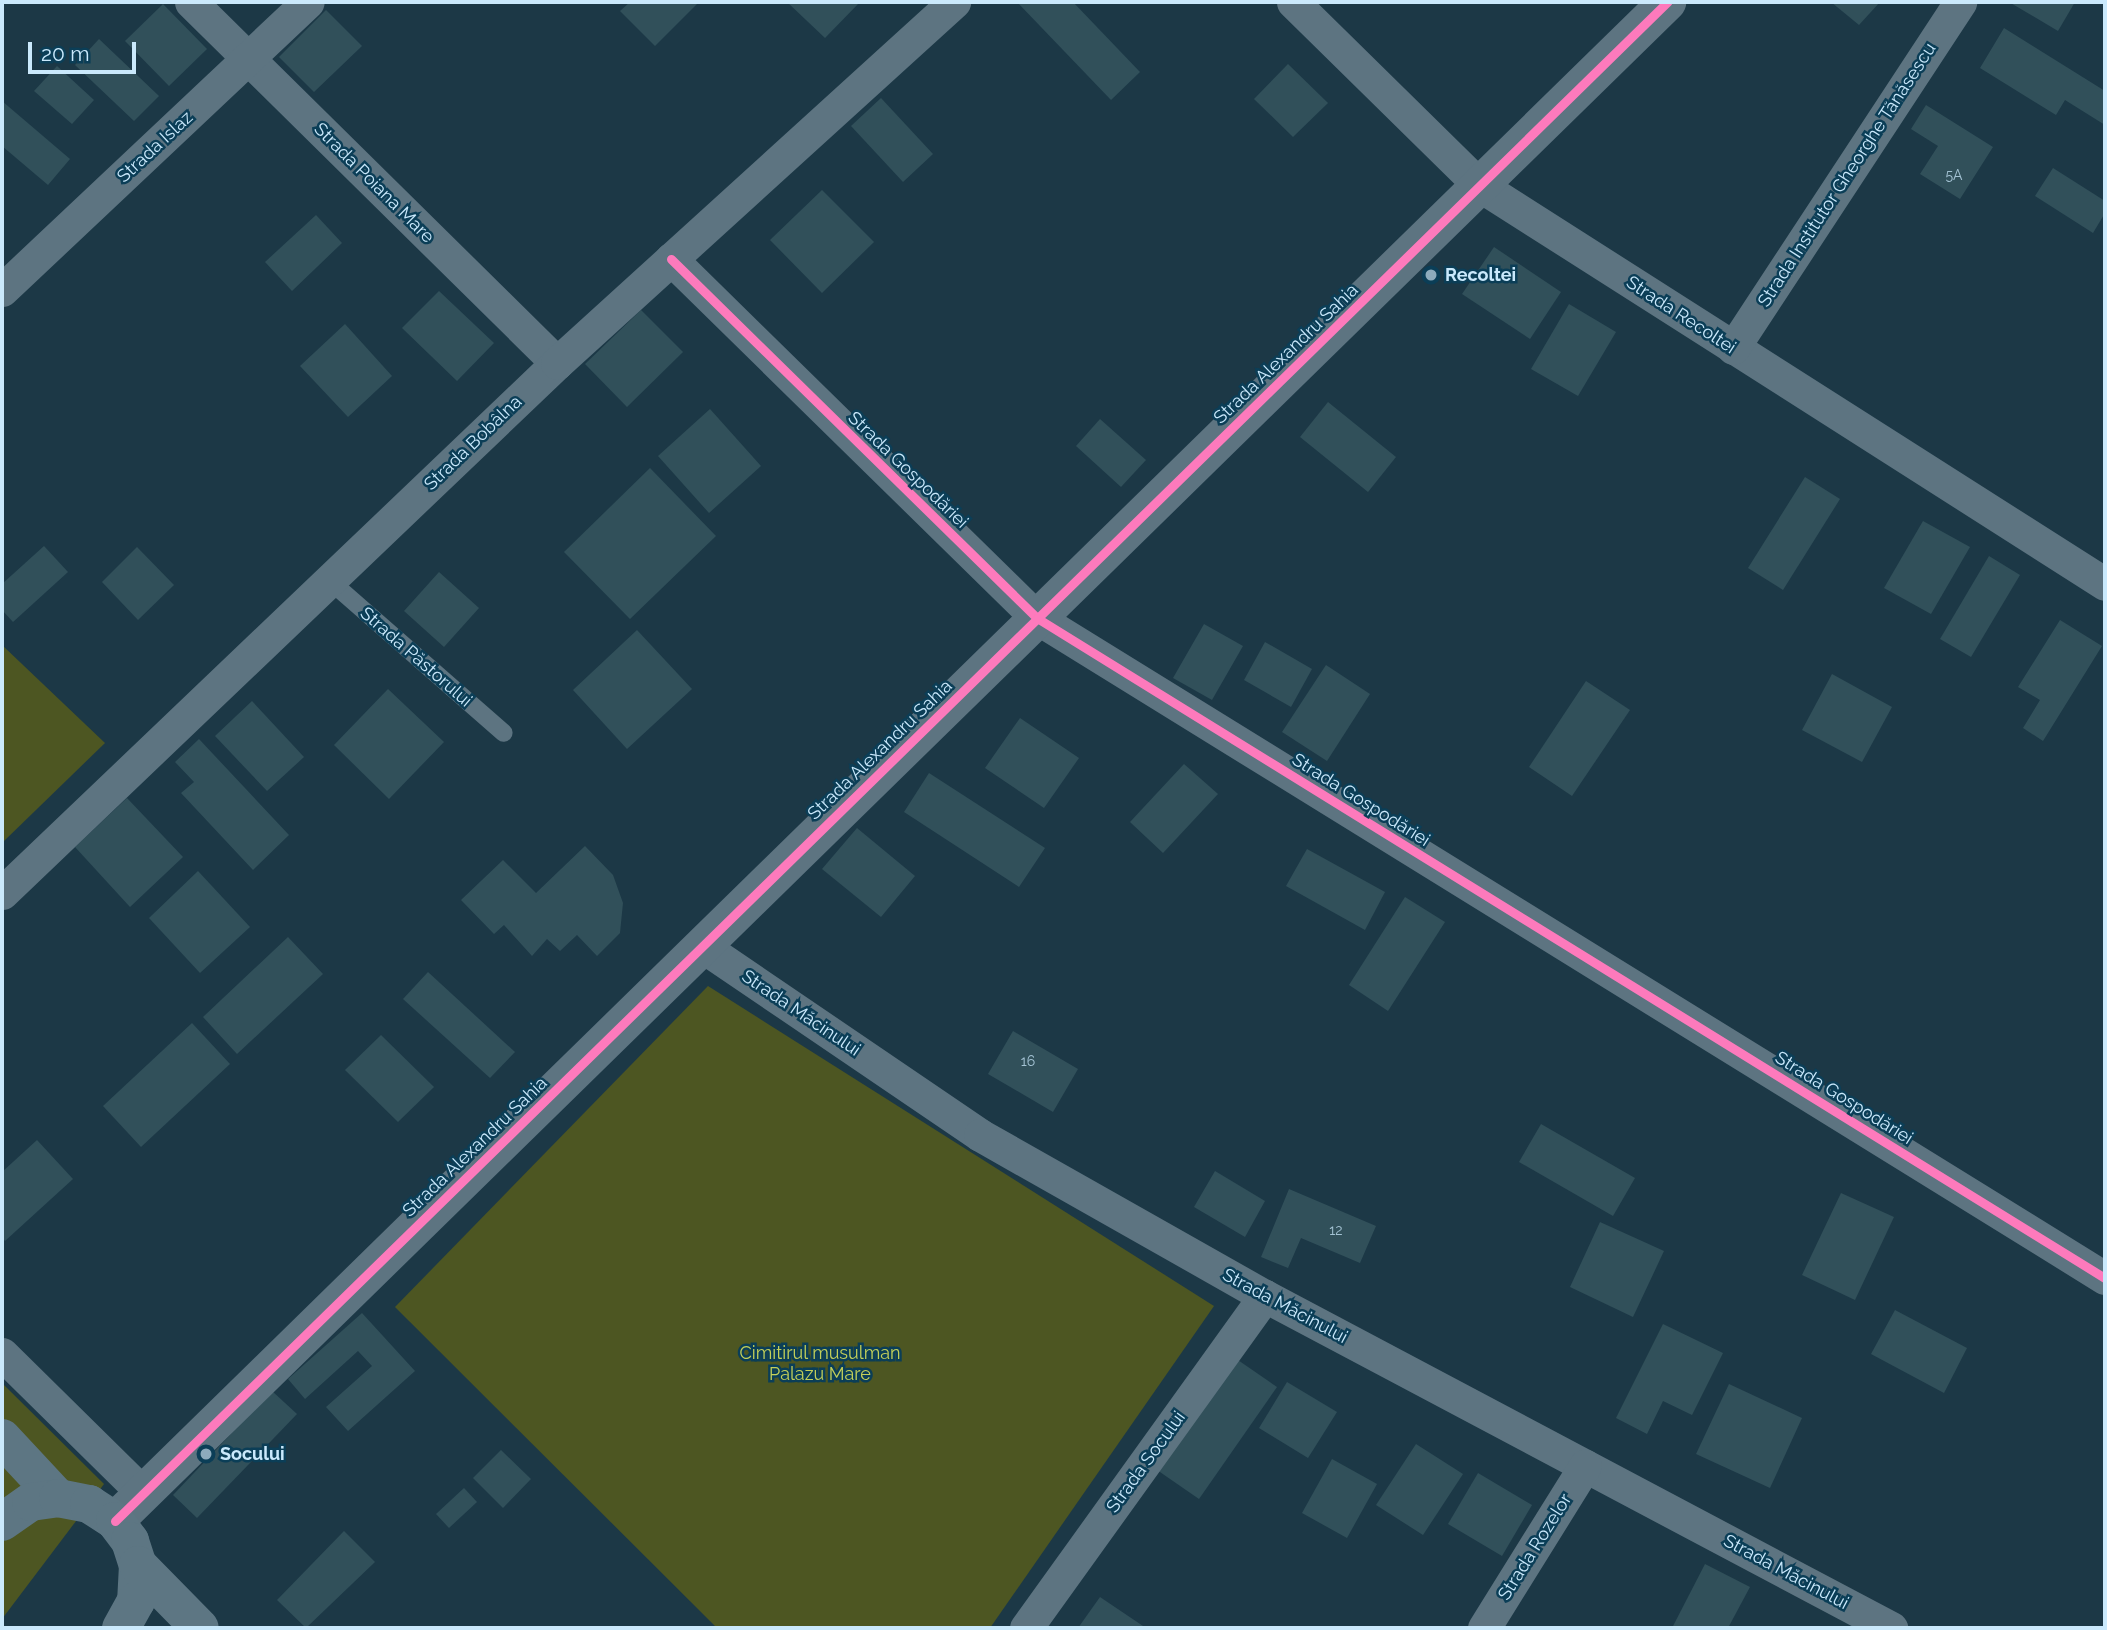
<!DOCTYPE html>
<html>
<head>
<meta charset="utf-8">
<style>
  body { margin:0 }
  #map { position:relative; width:2107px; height:1630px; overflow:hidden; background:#1c3846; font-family:Raleway,sans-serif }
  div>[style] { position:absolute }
  .green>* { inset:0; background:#4d5622 }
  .building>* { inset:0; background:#31505a }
  .lane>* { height:18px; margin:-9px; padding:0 9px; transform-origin:9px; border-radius:9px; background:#5d7481 }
  .street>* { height:33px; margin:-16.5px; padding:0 16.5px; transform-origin:16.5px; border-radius:16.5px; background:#5d7481 }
  .secondary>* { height:38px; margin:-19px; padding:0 19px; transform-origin:19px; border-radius:19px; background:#5d7481 }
  .primary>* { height:38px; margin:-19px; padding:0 19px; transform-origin:19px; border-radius:19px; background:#5d7683 }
  .cycleway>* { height:9px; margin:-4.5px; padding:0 4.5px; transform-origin:4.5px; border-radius:4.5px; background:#fd7abc }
  .dots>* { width:19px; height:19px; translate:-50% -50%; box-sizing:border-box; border:4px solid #0b3e57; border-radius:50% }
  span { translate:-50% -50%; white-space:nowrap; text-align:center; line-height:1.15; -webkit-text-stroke:5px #0b3e57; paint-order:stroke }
  .number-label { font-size:14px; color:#a4c3d4 }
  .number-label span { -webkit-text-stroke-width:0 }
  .street-label { font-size:18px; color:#cae9fc }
  .poi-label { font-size:18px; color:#cae9fc; font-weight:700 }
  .left { translate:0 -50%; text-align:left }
  .park-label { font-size:18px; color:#c4d059 }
  .frame { position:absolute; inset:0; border:4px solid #cae9fc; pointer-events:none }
  .scale { position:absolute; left:28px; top:42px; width:108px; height:32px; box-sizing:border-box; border:4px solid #cae9fc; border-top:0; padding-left:9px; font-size:21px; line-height:24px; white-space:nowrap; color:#cae9fc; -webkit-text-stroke:5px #0b3e57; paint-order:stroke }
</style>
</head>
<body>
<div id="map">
  <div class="green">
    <i style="clip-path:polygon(2px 645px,105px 743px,2px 843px)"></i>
    <i style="clip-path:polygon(708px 986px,1214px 1306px,990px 1628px,717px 1628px,395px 1307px)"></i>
    <i style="clip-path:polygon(2px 1383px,104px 1484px,2px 1619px)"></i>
  </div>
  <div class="building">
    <i style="clip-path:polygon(630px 2px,699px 2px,655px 46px,620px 11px)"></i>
    <i style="clip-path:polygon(787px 2px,860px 2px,825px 38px)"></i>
    <i style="clip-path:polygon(1017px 2px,1073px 2px,1140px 72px,1111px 100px)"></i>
    <i style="clip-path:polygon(1831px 2px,1880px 2px,1859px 25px)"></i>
    <i style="clip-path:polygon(2009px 2px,2075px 2px,2058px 31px)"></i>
    <i style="clip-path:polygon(163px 4px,207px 49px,169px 86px,125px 41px)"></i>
    <i style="clip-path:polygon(326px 10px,362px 46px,314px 92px,279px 57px)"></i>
    <i style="clip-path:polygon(2004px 28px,2105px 91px,2105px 125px,2065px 100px,2056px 115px,1980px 68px)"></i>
    <i style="clip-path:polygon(99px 39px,159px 96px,134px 121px,75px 65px)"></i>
    <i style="clip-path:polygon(1288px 64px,1328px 103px,1293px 137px,1254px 99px)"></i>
    <i style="clip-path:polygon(57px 66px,94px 100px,72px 124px,34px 91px)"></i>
    <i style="clip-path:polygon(881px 98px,933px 154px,903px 182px,851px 126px)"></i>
    <i style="clip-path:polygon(2px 101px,70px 159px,48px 185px,2px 146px)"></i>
    <i style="clip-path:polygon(1926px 105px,1993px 147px,1960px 199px,1920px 174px,1938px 146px,1911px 129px)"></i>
    <i style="clip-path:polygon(2053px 168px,2105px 201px,2105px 213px,2093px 233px,2035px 196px)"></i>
    <i style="clip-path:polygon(822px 190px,874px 242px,822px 293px,770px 240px)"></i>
    <i style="clip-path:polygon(316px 215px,342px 243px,292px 291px,265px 262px)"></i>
    <i style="clip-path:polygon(1494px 247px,1561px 292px,1530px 339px,1462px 294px)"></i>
    <i style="clip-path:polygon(439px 291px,494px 343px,457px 381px,402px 328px)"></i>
    <i style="clip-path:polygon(1569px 304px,1616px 332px,1578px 396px,1531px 369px)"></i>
    <i style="clip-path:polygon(641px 310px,683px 352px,627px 407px,585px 364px)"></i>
    <i style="clip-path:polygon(345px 324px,392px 376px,348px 417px,300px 366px)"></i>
    <i style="clip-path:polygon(1328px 402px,1396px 457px,1368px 492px,1300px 437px)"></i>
    <i style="clip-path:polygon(710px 409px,761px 466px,709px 513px,658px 456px)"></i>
    <i style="clip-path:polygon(1100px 419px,1146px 460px,1121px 487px,1076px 446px)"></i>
    <i style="clip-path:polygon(650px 468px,716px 536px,630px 619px,564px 552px)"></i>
    <i style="clip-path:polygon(1805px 477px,1840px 499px,1783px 590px,1748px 568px)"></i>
    <i style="clip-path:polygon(1923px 521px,1970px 547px,1931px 614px,1884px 588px)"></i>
    <i style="clip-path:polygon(44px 546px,68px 572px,13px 622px,2px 610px,2px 584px)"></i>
    <i style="clip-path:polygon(137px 547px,174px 585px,138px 620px,102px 582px)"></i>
    <i style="clip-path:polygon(1989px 556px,2020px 575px,1971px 657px,1940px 639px)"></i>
    <i style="clip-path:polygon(439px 572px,479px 608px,444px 647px,404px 611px)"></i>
    <i style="clip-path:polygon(2060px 620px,2102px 646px,2043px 741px,2023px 728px,2040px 700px,2018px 687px)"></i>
    <i style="clip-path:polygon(1204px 624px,1243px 646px,1212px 700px,1173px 678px)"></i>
    <i style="clip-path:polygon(637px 630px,692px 689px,627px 749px,573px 690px)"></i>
    <i style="clip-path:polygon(1265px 642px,1312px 669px,1291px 707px,1244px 680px)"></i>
    <i style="clip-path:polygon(1326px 665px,1370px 694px,1327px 761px,1282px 732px)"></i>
    <i style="clip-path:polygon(1832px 674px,1892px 707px,1862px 762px,1802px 730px)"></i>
    <i style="clip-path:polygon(1586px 681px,1630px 710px,1572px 796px,1529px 767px)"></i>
    <i style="clip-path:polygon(388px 689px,444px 742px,389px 799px,334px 745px)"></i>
    <i style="clip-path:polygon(252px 701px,304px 757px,267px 791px,215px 736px)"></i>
    <i style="clip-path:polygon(1020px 718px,1079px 758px,1044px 808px,985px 768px)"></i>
    <i style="clip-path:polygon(199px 739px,289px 835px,253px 870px,181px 793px,194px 782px,175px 762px)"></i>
    <i style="clip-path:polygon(1184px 764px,1218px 794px,1163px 853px,1130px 822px)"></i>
    <i style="clip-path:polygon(929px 773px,1045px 848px,1019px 887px,904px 812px)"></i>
    <i style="clip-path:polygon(127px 798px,183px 857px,130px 907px,75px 847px)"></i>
    <i style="clip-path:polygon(857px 828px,915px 876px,881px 917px,822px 869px)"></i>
    <i style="clip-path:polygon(585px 846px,613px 875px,623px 903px,620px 933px,597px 956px,577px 935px,560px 951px,547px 939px,532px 956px,504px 925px,494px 934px,461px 900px,503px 860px,536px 893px)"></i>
    <i style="clip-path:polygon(1307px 849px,1385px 892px,1365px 930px,1286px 886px)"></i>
    <i style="clip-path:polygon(198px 871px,250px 927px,200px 973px,149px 918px)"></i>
    <i style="clip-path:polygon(1405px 897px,1445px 922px,1388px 1011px,1349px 985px)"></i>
    <i style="clip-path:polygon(288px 937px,323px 974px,237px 1054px,203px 1017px)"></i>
    <i style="clip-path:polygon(428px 972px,515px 1052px,490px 1078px,403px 999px)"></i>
    <i style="clip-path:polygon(192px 1023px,230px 1064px,141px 1147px,103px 1106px)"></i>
    <i style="clip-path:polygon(1013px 1031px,1078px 1069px,1053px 1112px,988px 1074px)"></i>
    <i style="clip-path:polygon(381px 1035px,434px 1087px,398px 1122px,345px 1070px)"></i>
    <i style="clip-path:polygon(1541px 1124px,1635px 1178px,1613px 1216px,1519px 1162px)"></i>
    <i style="clip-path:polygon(37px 1140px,73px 1179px,5px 1241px,2px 1237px,2px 1172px)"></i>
    <i style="clip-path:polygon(1215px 1171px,1265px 1201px,1245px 1237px,1194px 1207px)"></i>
    <i style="clip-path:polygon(1289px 1189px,1376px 1226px,1360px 1263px,1301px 1238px,1288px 1268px,1261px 1257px)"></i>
    <i style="clip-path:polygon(1841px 1193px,1894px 1217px,1855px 1300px,1802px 1275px)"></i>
    <i style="clip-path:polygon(1600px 1222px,1664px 1251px,1633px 1317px,1570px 1287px)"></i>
    <i style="clip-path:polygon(1895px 1310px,1967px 1348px,1944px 1393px,1871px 1354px)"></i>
    <i style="clip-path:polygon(362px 1313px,415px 1371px,348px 1431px,326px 1407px,372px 1366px,358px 1351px,305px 1399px,288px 1379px)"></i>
    <i style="clip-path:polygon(1663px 1324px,1723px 1353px,1692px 1415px,1663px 1401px,1647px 1434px,1616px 1418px)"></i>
    <i style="clip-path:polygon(1235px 1358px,1277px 1387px,1199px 1499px,1157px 1470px)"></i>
    <i style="clip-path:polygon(1287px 1382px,1337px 1412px,1308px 1458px,1259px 1428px)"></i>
    <i style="clip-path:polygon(1729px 1384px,1802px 1418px,1770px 1488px,1696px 1454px)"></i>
    <i style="clip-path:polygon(272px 1391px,297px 1414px,197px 1518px,173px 1495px)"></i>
    <i style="clip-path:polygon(1416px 1444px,1463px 1474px,1423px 1535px,1376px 1505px)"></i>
    <i style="clip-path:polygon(501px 1450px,531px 1479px,503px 1508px,473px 1478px)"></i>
    <i style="clip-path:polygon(1332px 1459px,1377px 1484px,1347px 1538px,1302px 1513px)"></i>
    <i style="clip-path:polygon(1478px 1473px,1532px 1505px,1502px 1556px,1448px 1524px)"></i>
    <i style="clip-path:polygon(464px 1488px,477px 1502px,449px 1528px,436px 1514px)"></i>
    <i style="clip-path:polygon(344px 1531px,375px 1562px,306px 1628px,277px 1600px)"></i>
    <i style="clip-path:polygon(1705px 1564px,1750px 1587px,1728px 1628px,1672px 1628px)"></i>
    <i style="clip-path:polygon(1100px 1597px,1146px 1628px,1078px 1628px)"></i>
  </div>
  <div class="lane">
    <i style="left:329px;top:580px;width:232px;rotate:41.2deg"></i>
  </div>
  <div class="street">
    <i style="left:191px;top:2px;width:514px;rotate:44.61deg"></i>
    <i style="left:1293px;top:2px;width:261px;rotate:44.5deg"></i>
    <i style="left:1479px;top:185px;width:742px;rotate:32.51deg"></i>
    <i style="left:671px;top:259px;width:513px;rotate:44.45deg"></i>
    <i style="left:1037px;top:618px;width:1255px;rotate:31.72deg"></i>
    <i style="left:2px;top:290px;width:420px;rotate:-43.3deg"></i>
    <i style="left:1733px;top:348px;width:414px;rotate:-56.7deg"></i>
    <i style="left:2px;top:893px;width:767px;rotate:-43.68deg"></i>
    <i style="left:557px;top:363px;width:537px;rotate:-42.28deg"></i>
    <i style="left:702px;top:946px;width:336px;rotate:34.2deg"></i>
    <i style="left:980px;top:1135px;width:327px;rotate:29.5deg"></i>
    <i style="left:1265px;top:1296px;width:709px;rotate:27.94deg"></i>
    <i style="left:2px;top:1354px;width:198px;rotate:44.6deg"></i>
    <i style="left:1026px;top:1628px;width:409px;rotate:-54.3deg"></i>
    <i style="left:1484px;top:1628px;width:191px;rotate:-58.1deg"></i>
  </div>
  <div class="secondary">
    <i style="left:115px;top:1521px;width:2172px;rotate:-44.38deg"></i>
  </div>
  <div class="primary">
    <i style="left:2px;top:1438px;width:82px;rotate:47deg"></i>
    <i style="left:2px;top:1522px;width:35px;rotate:-35deg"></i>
    <i style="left:31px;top:1502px;width:27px;rotate:-8deg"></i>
    <i style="left:58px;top:1498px;width:32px;rotate:11deg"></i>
    <i style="left:89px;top:1504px;width:31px;rotate:33deg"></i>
    <i style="left:115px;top:1521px;width:25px;rotate:53deg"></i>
    <i style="left:130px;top:1541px;width:25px;rotate:72deg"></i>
    <i style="left:138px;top:1565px;width:36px;rotate:93deg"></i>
    <i style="left:136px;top:1601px;width:31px;rotate:119deg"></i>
    <i style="left:138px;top:1565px;width:88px;rotate:45.5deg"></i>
  </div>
  <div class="cycleway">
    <i style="left:671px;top:259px;width:513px;rotate:44.45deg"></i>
    <i style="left:1037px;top:618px;width:1255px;rotate:31.72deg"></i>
    <i style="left:115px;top:1521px;width:2172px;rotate:-44.38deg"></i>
  </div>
  <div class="dots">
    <i style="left:1431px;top:275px;background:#8dabbc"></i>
    <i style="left:206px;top:1454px;background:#8dabbc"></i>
  </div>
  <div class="number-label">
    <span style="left:1954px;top:175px">5A</span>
    <span style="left:1028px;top:1061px">16</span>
    <span style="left:1336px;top:1230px">12</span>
  </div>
  <div class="street-label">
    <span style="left:155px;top:147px;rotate:-43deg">Strada Islaz</span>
    <span style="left:1847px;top:175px;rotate:-57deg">Strada Institutor Gheorghe Tănăsescu</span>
    <span style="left:374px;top:183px;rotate:45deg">Strada Poiana Mare</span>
    <span style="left:1681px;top:315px;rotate:33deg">Strada Recoltei</span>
    <span style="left:1286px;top:354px;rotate:-44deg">Strada Alexandru Sahia</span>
    <span style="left:473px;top:443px;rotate:-44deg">Strada Bobâlna</span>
    <span style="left:908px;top:470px;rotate:44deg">Strada Gospodăriei</span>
    <span style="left:416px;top:657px;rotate:41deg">Strada Păstorului</span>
    <span style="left:880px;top:750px;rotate:-44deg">Strada Alexandru Sahia</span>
    <span style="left:1361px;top:800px;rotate:32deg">Strada Gospodăriei</span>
    <span style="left:801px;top:1013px;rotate:34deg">Strada Măcinului</span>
    <span style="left:1844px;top:1098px;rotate:32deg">Strada Gospodăriei</span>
    <span style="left:475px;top:1147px;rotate:-44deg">Strada Alexandru Sahia</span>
    <span style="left:1285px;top:1306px;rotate:28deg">Strada Măcinului</span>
    <span style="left:1146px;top:1462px;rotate:-54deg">Strada Socului</span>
    <span style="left:1535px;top:1547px;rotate:-58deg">Strada Rozelor</span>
    <span style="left:1786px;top:1572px;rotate:28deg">Strada Măcinului</span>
  </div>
  <div class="poi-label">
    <span class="left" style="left:1445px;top:275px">Recoltei</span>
    <span class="left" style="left:220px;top:1454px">Socului</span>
  </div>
  <div class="park-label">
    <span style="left:820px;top:1364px">Cimitirul musulman<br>Palazu Mare</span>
  </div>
  <div class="frame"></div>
  <div class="scale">20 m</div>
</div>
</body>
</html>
